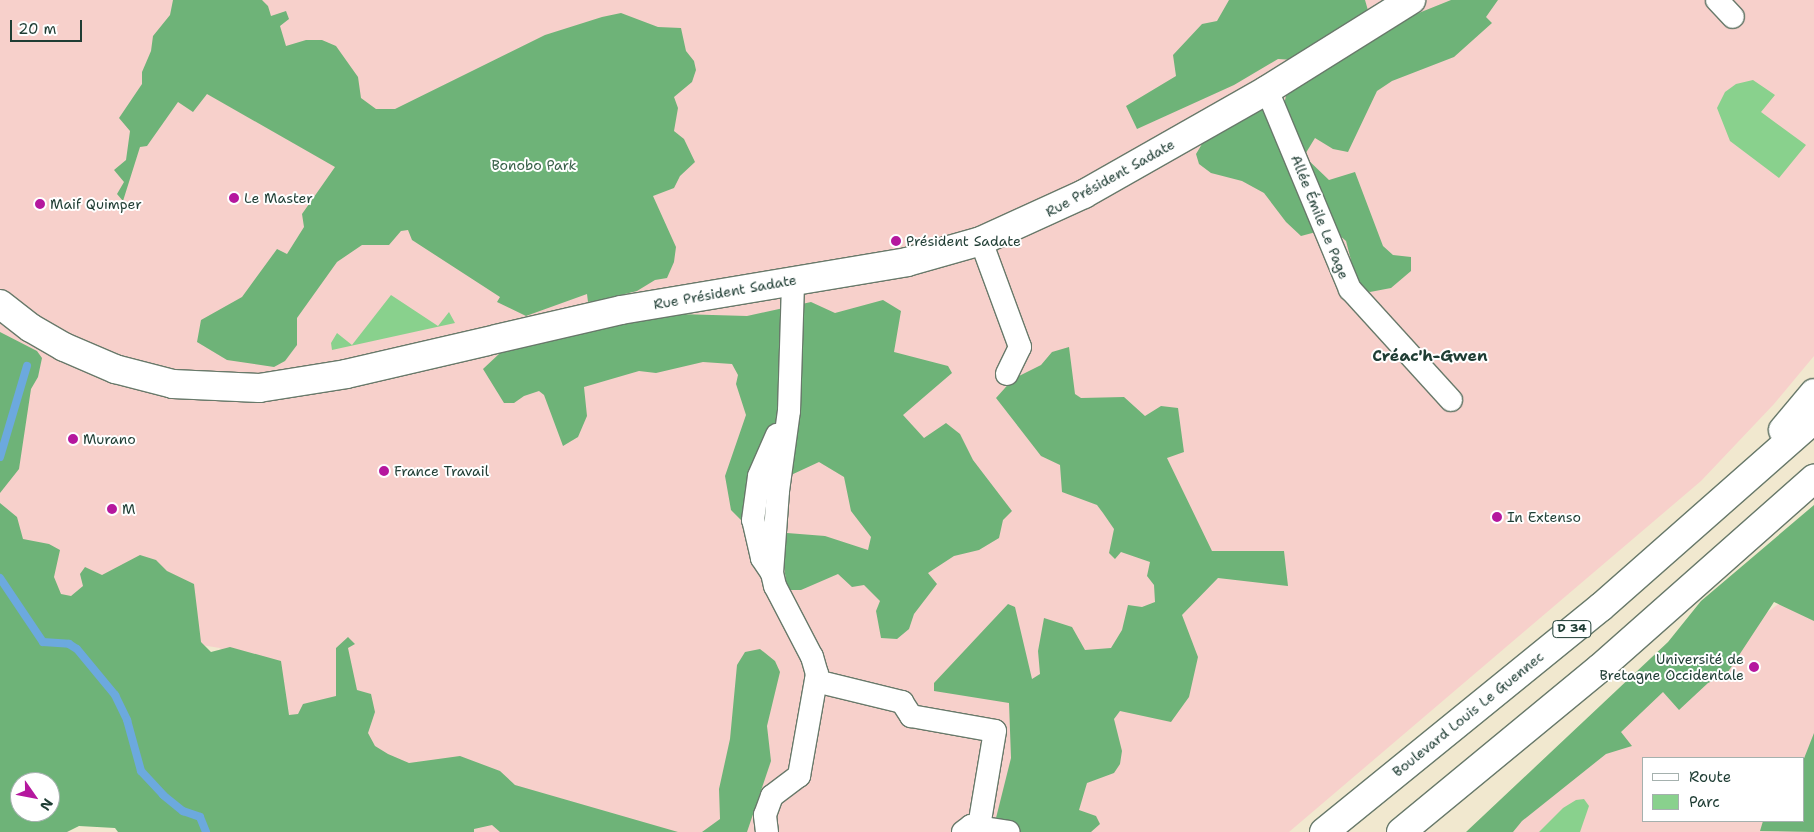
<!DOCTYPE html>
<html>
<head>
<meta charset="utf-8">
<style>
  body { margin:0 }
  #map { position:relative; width:1814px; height:832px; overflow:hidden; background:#f1e8cf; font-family:"Shantell Sans",sans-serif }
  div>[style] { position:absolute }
  .built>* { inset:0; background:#f7d0cb }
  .green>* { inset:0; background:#89d18d }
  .forest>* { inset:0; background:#6eb378 }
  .stream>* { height:8px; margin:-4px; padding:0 4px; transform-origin:4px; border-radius:4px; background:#6ca9de }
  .roads { filter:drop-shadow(1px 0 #68796a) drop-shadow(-1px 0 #68796a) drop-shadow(0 1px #68796a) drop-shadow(0 -1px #68796a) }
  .street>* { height:22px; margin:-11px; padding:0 11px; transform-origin:11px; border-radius:11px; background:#fff }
  .secondary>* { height:28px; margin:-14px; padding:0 14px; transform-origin:14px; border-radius:14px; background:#fff }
  .primary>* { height:28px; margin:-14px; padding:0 14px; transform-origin:14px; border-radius:14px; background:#fff }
  .dots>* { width:14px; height:14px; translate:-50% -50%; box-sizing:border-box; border:2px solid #fff; border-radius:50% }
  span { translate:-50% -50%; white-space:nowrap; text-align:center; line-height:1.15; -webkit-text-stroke:4px #fff; paint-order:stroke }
  .shield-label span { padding:1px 4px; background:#fff; border:1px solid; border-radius:4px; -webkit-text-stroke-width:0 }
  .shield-label { font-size:12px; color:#1f3d34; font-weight:700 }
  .park-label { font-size:14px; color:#3a624a }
  .street-label { font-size:14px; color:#1f3d34 }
  .poi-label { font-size:14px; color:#1f3d34 }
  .left { translate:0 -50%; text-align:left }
  .right { translate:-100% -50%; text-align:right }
  .quarter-label { font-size:16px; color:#1f3d34; font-weight:700 }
  .legend { position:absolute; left:1642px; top:757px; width:162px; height:65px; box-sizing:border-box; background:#fff; border:1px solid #a5b1ae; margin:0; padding:6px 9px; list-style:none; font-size:15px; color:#1f3d34 }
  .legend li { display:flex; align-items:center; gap:10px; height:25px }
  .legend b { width:25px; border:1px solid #a5b1ae }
  .north { position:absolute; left:10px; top:772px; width:50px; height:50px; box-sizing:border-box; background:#fff; border:1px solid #a5b1ae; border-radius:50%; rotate:123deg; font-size:14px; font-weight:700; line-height:20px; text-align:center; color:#1f3d34 }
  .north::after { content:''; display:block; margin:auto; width:18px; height:22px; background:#b5179e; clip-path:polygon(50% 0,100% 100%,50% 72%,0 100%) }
  .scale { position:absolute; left:10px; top:20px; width:72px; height:22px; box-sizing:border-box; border:2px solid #1f3d34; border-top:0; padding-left:6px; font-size:15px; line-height:18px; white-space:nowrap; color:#1f3d34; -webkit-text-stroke:4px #fff; paint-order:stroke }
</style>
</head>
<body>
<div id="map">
  <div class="built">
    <i style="clip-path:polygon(0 0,1814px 0,1814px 356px,1774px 404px,1701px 481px,1289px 832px,356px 832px,220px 648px,0 613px)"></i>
    <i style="clip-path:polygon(evenodd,1814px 577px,1814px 832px,1477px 832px,1814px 577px,1643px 758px,1803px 758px,1803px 821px,1643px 821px,1643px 758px)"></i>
  </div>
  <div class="green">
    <i style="clip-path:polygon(1753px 80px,1775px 95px,1761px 112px,1806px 145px,1779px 178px,1730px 141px,1717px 108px,1725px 92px,1736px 84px)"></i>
    <i style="clip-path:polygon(391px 295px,438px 326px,449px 312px,455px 323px,332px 350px,331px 343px,337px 333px,352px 345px)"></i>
    <i style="clip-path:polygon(1584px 799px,1589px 806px,1580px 832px,1539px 832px,1563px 808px,1576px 800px)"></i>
  </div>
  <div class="forest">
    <i style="clip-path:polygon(173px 0,262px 0,268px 6px,271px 16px,286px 11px,289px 19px,280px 26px,286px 46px,306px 40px,322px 40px,336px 46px,358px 77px,361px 98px,376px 109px,395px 109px,545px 35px,602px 17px,621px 13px,658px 27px,681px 28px,686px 51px,694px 61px,696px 70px,692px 82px,674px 97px,678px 108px,674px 131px,684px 139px,695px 162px,680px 176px,674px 188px,653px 196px,676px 247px,674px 262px,667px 278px,655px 280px,637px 291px,601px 300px,588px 302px,587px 294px,526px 316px,497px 302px,500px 297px,412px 240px,408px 230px,401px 231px,389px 245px,362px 245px,337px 262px,297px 318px,297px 345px,285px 361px,274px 367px,227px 360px,197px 342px,201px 320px,242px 297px,277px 249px,287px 254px,304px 227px,302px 214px,335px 167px,207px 94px,193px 112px,178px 102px,147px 146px,140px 147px,123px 201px,117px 194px,124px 182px,114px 170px,126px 160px,130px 131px,119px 118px,142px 84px,142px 72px,151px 51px,153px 36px,170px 15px)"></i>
    <i style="clip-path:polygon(1229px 0,1365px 0,1374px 31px,1451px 0,1498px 0,1486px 17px,1492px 23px,1454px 57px,1392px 81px,1377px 91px,1348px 152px,1333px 149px,1315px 138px,1304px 156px,1329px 180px,1355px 172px,1383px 246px,1393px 255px,1411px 257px,1411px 271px,1391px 288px,1370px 292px,1358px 287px,1346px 241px,1331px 228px,1301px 236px,1286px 222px,1264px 193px,1242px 181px,1211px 173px,1199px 164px,1196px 154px,1205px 139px,1266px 108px,1283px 109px,1294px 60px,1278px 59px,1234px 85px,1137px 129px,1126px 106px,1176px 76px,1173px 55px,1202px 24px,1217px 21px)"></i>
    <i style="clip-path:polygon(883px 300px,901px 311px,894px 352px,948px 366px,952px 373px,903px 415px,924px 438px,946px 423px,960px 434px,973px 460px,1012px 511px,1003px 520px,999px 538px,979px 550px,954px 556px,928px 573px,937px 584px,914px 614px,909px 629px,897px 639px,881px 638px,876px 611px,880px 601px,864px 585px,852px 587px,838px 574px,801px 590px,787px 590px,782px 549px,787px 533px,825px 536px,868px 550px,871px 537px,851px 511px,844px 477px,819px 462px,748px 495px,742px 521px,731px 510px,725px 476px,746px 415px,736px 384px,738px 375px,732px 364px,703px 362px,656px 373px,639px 371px,584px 387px,587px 416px,578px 437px,563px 446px,544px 395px,539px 391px,524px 396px,514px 403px,504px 403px,483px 369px,500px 353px,516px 348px,647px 319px,678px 314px,747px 316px,811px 302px,835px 313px)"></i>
    <i style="clip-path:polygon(0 332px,37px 351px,42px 358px,38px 377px,31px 389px,19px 469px,0 493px)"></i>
    <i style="clip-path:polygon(1069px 347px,1075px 394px,1081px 398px,1124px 397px,1145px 416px,1161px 406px,1178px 408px,1184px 452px,1167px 458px,1212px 551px,1284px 551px,1288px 586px,1218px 578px,1182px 615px,1198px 657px,1189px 697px,1171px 722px,1120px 711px,1114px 719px,1122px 751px,1120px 764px,1114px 773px,1087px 783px,1079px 810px,1096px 816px,1100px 824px,1091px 832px,985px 832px,995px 822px,1011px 758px,1009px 703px,934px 691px,934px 683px,1008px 604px,1015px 607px,1032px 679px,1040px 674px,1038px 651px,1044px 618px,1072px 627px,1085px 650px,1111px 648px,1122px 630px,1128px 605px,1142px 607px,1155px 602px,1154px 585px,1147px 576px,1150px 562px,1121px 552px,1115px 559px,1109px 553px,1114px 529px,1103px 513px,1097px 505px,1062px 492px,1060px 465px,1041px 456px,996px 398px,1013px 379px,1041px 365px,1052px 352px)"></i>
    <i style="clip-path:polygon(evenodd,0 503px,17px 517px,23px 539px,49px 544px,60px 550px,54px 577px,61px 594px,71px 596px,83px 586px,80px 574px,85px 567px,102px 575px,140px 555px,156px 560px,167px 571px,194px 584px,201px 642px,211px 652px,230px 647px,281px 661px,289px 715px,298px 714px,303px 704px,336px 696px,336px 648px,348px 637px,355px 644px,348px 648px,357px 690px,371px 694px,375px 712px,368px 733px,375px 746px,388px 754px,409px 763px,460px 756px,500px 771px,515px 785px,678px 832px,500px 832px,492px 825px,474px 829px,474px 832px,118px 832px,115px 828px,79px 826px,67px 832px,0 832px,0 503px,20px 782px,50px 782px,50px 812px,20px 812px,20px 782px)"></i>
    <i style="clip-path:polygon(1814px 505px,1814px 621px,1774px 602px,1726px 675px,1708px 683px,1679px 710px,1663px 692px,1621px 732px,1632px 746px,1606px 754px,1522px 821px,1513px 832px,1466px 832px,1668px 642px,1701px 601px)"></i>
    <i style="clip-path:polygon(760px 649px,775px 661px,780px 672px,767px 726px,771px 761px,747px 832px,702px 832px,720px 819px,719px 789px,730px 739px,737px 665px,745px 652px)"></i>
    <i style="clip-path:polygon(1814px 733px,1814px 832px,1760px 831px,1763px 821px,1803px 821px,1803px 761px)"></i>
  </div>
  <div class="stream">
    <i style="left:0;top:457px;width:95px;rotate:-73.5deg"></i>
    <i style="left:0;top:578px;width:77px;rotate:56.1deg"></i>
    <i style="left:43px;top:642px;width:26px;rotate:4deg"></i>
    <i style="left:69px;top:644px;width:9px;rotate:32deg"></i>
    <i style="left:77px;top:649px;width:60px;rotate:50.4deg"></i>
    <i style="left:115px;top:695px;width:28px;rotate:64deg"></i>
    <i style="left:127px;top:720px;width:53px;rotate:74.6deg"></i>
    <i style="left:141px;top:771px;width:33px;rotate:47deg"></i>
    <i style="left:163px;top:795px;width:26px;rotate:39deg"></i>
    <i style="left:183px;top:811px;width:18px;rotate:19deg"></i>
    <i style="left:200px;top:817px;width:16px;rotate:68deg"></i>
  </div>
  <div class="roads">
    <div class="street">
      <i style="left:1717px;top:0;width:23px;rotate:47deg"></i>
      <i style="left:1267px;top:90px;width:216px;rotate:67.4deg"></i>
      <i style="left:1350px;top:289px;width:150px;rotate:47.7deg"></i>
      <i style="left:981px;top:241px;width:113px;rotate:69.8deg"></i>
      <i style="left:1020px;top:347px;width:30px;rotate:116deg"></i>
      <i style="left:772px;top:573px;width:18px;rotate:-124deg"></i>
      <i style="left:762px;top:558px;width:39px;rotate:-103deg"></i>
      <i style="left:753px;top:520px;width:44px;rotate:-82.2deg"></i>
      <i style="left:759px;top:476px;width:45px;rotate:-66.3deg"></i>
      <i style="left:816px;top:681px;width:89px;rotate:13.7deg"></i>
      <i style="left:902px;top:702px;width:17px;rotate:57deg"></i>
      <i style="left:911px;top:716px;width:85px;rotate:10.1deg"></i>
      <i style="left:995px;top:731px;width:97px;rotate:99.5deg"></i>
      <i style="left:767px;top:832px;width:17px;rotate:-97deg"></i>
      <i style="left:765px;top:815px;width:20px;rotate:-70deg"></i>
      <i style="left:772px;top:796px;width:34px;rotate:-37deg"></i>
      <i style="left:799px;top:776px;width:104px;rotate:-80deg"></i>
      <i style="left:817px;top:674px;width:18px;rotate:-106deg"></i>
      <i style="left:812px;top:657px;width:80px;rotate:-117.5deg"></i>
      <i style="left:775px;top:586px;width:13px;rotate:-103deg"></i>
      <i style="left:772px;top:573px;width:82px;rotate:-85.8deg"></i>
      <i style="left:778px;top:491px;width:81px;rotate:-82.2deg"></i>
      <i style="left:789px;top:411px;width:130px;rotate:-88.2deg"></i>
      <i style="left:963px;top:832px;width:10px;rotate:-37deg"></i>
      <i style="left:971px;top:826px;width:38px;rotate:9deg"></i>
    </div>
    <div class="secondary">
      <i style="left:0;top:304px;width:39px;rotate:38deg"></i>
      <i style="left:31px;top:328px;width:38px;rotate:30deg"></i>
      <i style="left:64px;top:347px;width:56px;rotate:23.3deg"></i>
      <i style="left:115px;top:369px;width:60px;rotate:14.5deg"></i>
      <i style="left:173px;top:384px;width:86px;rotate:2.7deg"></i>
      <i style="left:259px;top:388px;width:88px;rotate:-9.1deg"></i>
      <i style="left:346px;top:374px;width:282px;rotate:-13.1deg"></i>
      <i style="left:621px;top:310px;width:290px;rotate:-9.5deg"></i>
      <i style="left:907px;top:262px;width:77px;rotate:-15.8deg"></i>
      <i style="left:981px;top:241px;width:113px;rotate:-24.5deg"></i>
      <i style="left:1084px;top:194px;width:210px;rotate:-29.6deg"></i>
      <i style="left:1267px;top:90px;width:170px;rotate:-32deg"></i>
    </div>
    <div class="primary">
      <i style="left:1783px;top:430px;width:48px;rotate:-50deg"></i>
      <i style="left:1324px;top:832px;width:357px;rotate:-39.1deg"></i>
      <i style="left:1601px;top:607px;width:284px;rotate:-41.4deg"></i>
      <i style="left:1401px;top:832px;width:258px;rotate:-39.5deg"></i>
      <i style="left:1600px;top:668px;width:286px;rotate:-41.5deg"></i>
    </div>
  </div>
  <div class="dots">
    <i style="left:234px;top:198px;background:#b5179e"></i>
    <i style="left:40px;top:204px;background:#b5179e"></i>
    <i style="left:896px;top:241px;background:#b5179e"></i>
    <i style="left:73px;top:439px;background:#b5179e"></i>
    <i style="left:384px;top:471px;background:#b5179e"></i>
    <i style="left:112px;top:509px;background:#b5179e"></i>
    <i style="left:1497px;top:517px;background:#b5179e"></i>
    <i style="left:1754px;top:667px;background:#b5179e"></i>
  </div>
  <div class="shield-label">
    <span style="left:1572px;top:629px">D 34</span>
  </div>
  <div class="park-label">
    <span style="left:534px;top:165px">Bonobo Park</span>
  </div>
  <div class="street-label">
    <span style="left:1110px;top:178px;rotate:-29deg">Rue Président Sadate</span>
    <span style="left:1320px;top:217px;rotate:68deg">Allée Émile Le Page</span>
    <span style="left:725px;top:292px;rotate:-10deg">Rue Président Sadate</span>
    <span style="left:1468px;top:714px;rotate:-39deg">Boulevard Louis Le Guennec</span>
  </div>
  <div class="poi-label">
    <span class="left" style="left:244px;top:198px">Le Master</span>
    <span class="left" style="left:50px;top:204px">Maif Quimper</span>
    <span class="left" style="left:906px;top:241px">Président Sadate</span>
    <span class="left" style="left:83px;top:439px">Murano</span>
    <span class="left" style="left:394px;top:471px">France Travail</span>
    <span class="left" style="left:122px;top:509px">M</span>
    <span class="left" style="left:1507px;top:517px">In Extenso</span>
    <span class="right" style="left:1744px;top:667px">Université de<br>Bretagne Occidentale</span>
  </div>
  <div class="quarter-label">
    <span style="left:1430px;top:356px">Créac'h-Gwen</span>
  </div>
  <ul class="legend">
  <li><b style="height:6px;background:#fff"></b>Route</li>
  <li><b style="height:14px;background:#89d18d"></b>Parc</li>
  </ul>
  <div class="north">N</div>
  <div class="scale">20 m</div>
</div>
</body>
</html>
